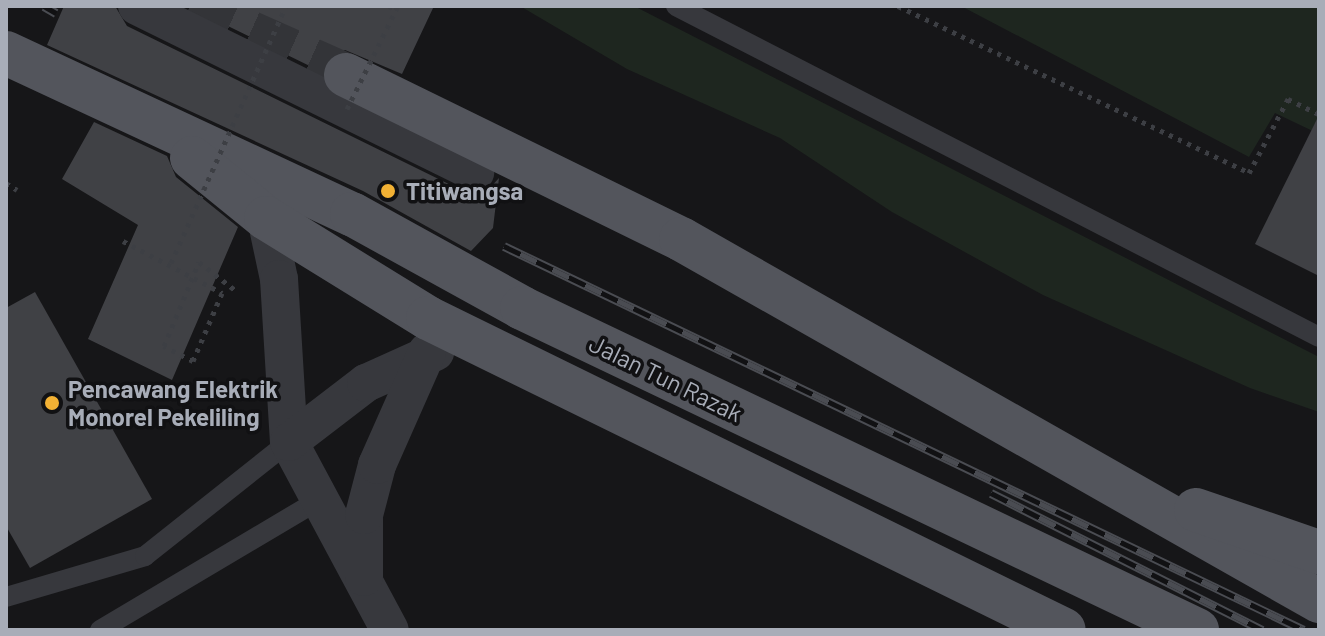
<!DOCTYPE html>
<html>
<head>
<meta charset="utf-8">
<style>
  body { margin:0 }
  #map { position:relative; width:1325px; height:636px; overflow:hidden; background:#161618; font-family:Barlow,sans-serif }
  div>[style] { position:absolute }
  .green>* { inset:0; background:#1e261f }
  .building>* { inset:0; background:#404145 }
  .primary-tunnel>* { height:44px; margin-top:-22px; transform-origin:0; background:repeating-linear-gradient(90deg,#333438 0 44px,transparent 0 66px) }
  .path>* { height:5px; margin-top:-2.5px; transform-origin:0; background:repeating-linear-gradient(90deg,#3d3f44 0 4px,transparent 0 10px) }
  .lane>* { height:20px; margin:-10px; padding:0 10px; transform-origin:10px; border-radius:10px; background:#37383d }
  .street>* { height:38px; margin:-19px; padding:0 19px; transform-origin:19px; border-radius:19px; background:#37383d }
  .primary>* { height:44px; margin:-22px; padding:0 22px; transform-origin:22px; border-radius:22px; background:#53555c }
  .rail>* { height:9px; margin-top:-4.5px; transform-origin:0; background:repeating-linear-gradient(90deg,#111113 0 18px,#4a4c52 0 36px); box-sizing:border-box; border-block:2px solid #4a4c52 }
  .path-bridge>* { height:5px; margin-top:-2.5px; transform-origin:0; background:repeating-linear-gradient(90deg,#3d3f44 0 4px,transparent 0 10px) }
  .dots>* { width:22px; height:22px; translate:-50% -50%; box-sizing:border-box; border:4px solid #111113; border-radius:50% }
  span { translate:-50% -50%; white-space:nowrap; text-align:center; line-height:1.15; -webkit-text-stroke:7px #111113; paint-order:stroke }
  .poi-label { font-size:24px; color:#a8adb8; font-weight:700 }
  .left { translate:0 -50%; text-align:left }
  .street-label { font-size:24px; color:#a8adb8 }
  .frame { position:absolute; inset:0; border:8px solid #a8adb8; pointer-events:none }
</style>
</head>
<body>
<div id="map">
  <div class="green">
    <i style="clip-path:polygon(520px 6px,634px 6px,1319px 357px,1319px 412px,1250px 388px,1043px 295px,892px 212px,780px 138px,627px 69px)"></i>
    <i style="clip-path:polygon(961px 6px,1319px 6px,1319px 134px,1275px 113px,1249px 157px)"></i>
  </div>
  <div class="building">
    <i style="clip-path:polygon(64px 6px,115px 6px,127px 26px,465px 192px,487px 191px,499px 178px,493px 228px,471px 251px,363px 191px,47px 45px)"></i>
    <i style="clip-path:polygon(187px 6px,434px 6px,402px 74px,345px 50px,331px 55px,322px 72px)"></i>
    <i style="clip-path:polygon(1319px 115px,1319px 276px,1255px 244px)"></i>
    <i style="clip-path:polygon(94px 122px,167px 156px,176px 177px,238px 227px,172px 380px,88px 339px,138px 225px,62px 179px)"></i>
    <i style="clip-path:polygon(35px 292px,152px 499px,30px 568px,6px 526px,6px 308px)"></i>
  </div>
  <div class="primary-tunnel">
    <i style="left:190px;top:6px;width:171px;rotate:23.9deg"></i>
  </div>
  <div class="path">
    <i style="left:389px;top:6px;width:8px;rotate:30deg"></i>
    <i style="left:898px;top:6px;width:389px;rotate:25.4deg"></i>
    <i style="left:1249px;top:173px;width:84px;rotate:-62.2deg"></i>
    <i style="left:1288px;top:99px;width:34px;rotate:26deg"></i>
    <i style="left:6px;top:183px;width:13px;rotate:32deg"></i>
    <i style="left:222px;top:293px;width:74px;rotate:113.1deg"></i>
    <i style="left:193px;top:361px;width:33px;rotate:-153deg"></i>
    <i style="left:164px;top:346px;width:91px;rotate:-67.4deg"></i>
    <i style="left:199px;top:262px;width:46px;rotate:37.9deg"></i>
  </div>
  <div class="lane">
    <i style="left:676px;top:6px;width:723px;rotate:27.24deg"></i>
    <i style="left:6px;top:597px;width:145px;rotate:-16.4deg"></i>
    <i style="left:145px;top:556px;width:184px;rotate:-38.4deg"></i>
    <i style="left:100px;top:630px;width:255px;rotate:-30.7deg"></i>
  </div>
  <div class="street">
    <i style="left:137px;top:6px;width:377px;rotate:26.2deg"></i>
    <i style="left:266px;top:218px;width:62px;rotate:78deg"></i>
    <i style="left:279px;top:279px;width:163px;rotate:86.5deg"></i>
    <i style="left:289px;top:442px;width:213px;rotate:61.8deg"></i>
    <i style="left:289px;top:442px;width:97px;rotate:-37.5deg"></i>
    <i style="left:366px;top:383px;width:76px;rotate:-24.2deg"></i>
    <i style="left:364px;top:577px;width:62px;rotate:-90deg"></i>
    <i style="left:364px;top:515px;width:52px;rotate:-75.4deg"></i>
    <i style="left:377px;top:465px;width:124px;rotate:-66.1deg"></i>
  </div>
  <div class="primary">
    <i style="left:6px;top:53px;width:382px;rotate:25deg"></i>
    <i style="left:352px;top:214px;width:194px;rotate:28.9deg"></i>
    <i style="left:522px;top:308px;width:748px;rotate:25.5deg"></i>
    <i style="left:346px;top:75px;width:373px;rotate:26.1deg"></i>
    <i style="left:681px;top:239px;width:734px;rotate:29.57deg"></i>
    <i style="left:192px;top:158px;width:95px;rotate:39deg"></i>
    <i style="left:266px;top:218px;width:190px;rotate:31.7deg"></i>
    <i style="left:428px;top:318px;width:708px;rotate:26.13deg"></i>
    <i style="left:1196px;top:510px;width:130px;rotate:18.9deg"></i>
  </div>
  <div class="rail">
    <i style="left:44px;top:6px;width:14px;rotate:30deg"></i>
    <i style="left:504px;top:246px;width:887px;rotate:25.64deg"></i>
    <i style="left:991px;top:493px;width:304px;rotate:26.8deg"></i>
  </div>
  <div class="path-bridge">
    <i style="left:347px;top:109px;width:115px;rotate:-63.7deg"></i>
    <i style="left:123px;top:241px;width:112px;rotate:27.7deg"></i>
    <i style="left:171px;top:263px;width:282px;rotate:-65.9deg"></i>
  </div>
  <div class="dots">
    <i style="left:388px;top:191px;background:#f2b134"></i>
    <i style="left:52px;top:403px;background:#f2b134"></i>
  </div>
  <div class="poi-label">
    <span class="left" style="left:406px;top:191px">Titiwangsa</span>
    <span class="left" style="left:68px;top:403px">Pencawang Elektrik<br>Monorel Pekeliling</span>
  </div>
  <div class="street-label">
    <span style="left:666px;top:378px;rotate:26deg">Jalan Tun Razak</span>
  </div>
  <div class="frame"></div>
</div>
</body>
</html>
